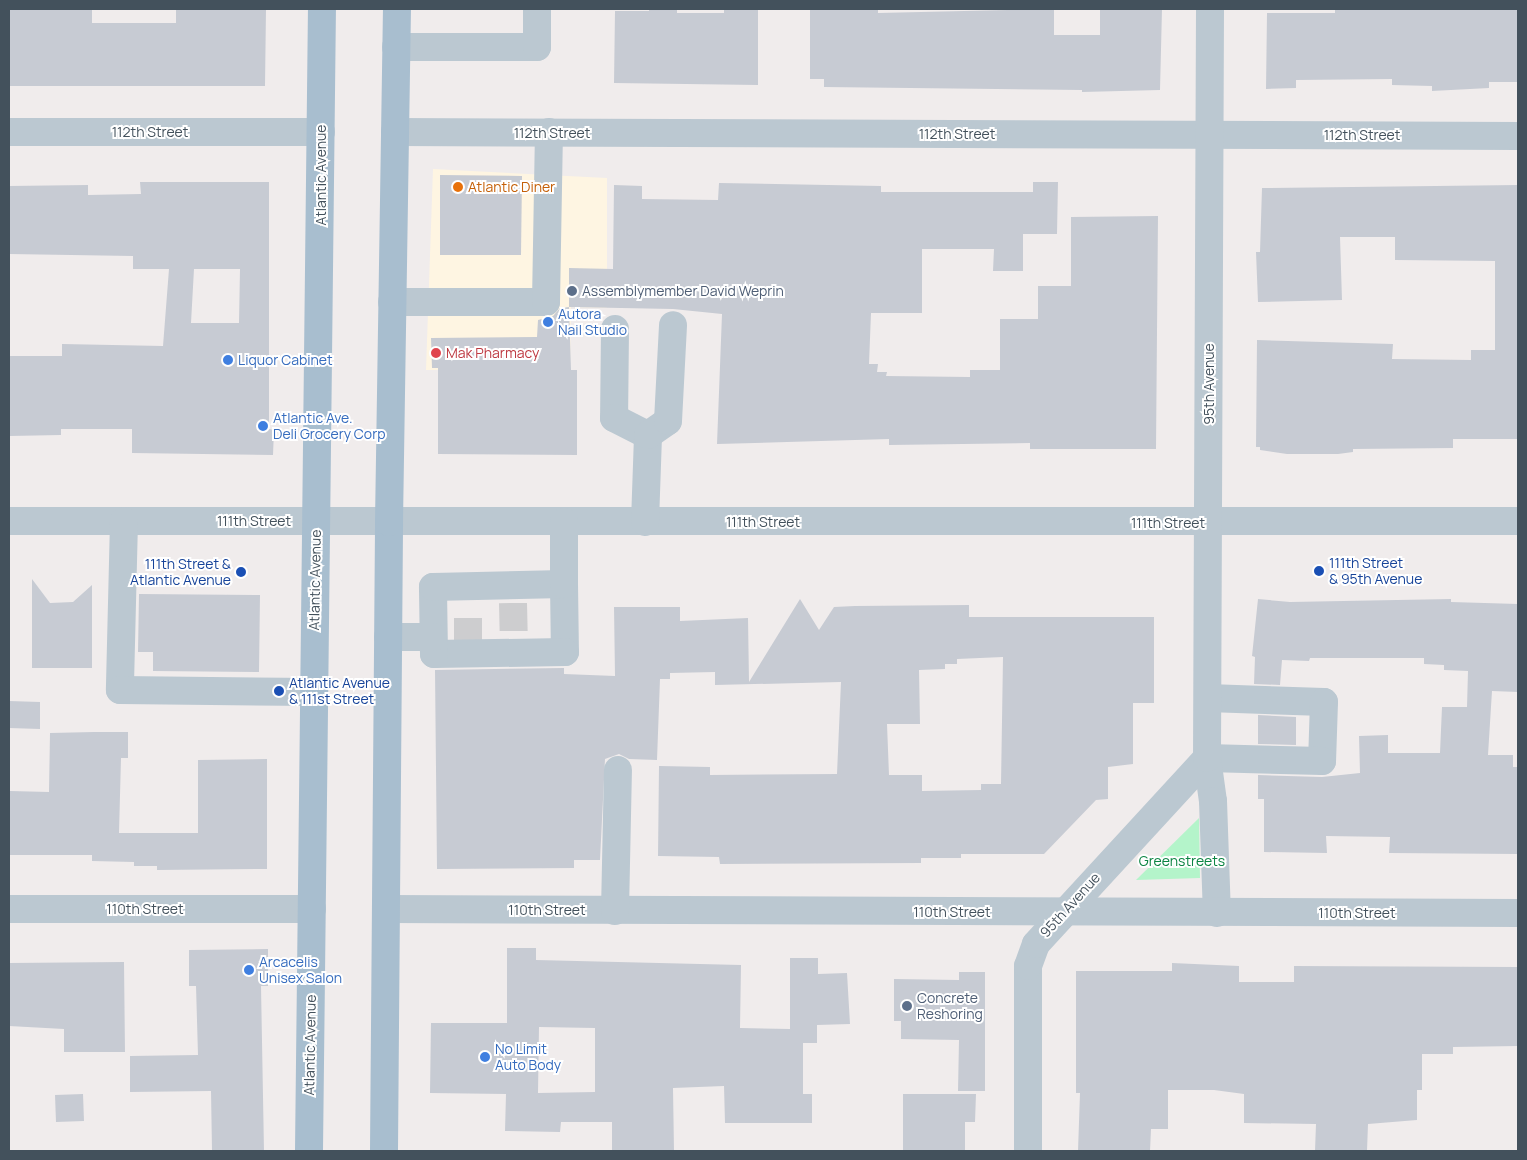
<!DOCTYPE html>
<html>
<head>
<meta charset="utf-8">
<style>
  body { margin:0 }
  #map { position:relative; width:1527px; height:1160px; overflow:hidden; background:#f0ecec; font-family:Manrope,sans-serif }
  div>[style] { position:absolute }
  .commercial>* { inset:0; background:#fef5e2 }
  .green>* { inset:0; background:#b4f4ca }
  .building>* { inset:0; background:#c7cbd3 }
  .minor-tunnel>* { height:28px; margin-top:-14px; transform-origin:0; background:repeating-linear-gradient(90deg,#cdcdcf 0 28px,transparent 0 42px) }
  .minor>* { height:28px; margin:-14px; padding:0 14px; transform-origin:14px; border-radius:14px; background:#bbc8d1 }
  .major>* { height:28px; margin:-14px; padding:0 14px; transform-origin:14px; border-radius:14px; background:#a8becf }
  .dots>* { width:14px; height:14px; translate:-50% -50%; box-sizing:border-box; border:2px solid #fff; border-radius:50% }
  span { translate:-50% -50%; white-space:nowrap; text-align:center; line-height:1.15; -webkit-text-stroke:4px #fff; paint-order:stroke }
  .street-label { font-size:14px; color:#43515c }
  .food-label { font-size:14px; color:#c56008 }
  .left { translate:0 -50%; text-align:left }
  .service-label { font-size:14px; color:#4e5e75 }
  .shop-label { font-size:14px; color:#366cbe }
  .health-label { font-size:14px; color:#be3a42 }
  .transit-label { font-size:14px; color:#164399 }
  .right { translate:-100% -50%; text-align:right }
  .park-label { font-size:14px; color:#0c8543 }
  .frame { position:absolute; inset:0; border:10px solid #43515c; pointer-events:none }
</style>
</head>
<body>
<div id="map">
  <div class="commercial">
    <i style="clip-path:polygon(433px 169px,607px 178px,607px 308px,571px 307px,570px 370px,426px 370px)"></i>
  </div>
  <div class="green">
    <i style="clip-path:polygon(1199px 818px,1200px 878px,1136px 880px)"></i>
  </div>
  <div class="building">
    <i style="clip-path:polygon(9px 9px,92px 9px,92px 23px,176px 23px,176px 9px,266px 9px,265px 86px,9px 86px)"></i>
    <i style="clip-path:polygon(649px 9px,677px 9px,677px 13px,724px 13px,724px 9px,758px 9px,758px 85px,614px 83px,615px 11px,649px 11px)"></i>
    <i style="clip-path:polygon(810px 9px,878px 9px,878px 13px,1054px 9px,1054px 35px,1100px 35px,1100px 9px,1162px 9px,1160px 90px,1082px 92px,1082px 90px,824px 87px,824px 79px,810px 79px)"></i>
    <i style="clip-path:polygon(1335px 9px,1518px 9px,1518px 82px,1489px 82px,1489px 88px,1432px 91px,1432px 86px,1392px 85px,1392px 79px,1296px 80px,1296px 88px,1266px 89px,1267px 13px,1335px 13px)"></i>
    <i style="clip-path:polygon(440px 175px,522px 176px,521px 255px,440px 255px)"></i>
    <i style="clip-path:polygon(evenodd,140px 182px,269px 182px,269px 429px,274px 430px,273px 455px,132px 453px,132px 429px,61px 429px,61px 435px,9px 436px,9px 356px,62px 356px,62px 344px,163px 346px,169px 269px,133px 269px,133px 256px,9px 254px,9px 186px,88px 185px,88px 195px,141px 194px,140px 182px,194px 269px,240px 269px,239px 323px,191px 323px,194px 269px)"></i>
    <i style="clip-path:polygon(1033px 182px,1058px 182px,1057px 234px,1023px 234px,1023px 271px,993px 271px,994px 249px,922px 249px,922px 313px,871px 313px,869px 364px,878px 364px,877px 372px,887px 372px,886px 376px,970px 377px,970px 370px,1000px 370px,1000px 319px,1038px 319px,1038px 286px,1071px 286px,1071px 217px,1158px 216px,1156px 449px,1030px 449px,1030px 443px,889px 445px,889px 439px,717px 444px,722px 314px,673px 309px,569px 307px,569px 268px,613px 269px,614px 185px,642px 186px,642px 199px,718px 200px,719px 183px,881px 186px,881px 192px,1033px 192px)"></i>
    <i style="clip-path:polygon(1518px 185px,1518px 439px,1453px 439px,1453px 448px,1353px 449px,1353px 452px,1338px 454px,1287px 454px,1260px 450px,1260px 447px,1256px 447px,1257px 340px,1393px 344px,1392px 359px,1471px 360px,1471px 350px,1495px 350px,1495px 261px,1395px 260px,1395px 237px,1340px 237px,1342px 300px,1258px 302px,1256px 252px,1260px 252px,1262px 188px)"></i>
    <i style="clip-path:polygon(569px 307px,571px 370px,577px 370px,577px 455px,438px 454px,438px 368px,432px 368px,431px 338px,537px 337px,538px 320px,553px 316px,560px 308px)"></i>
    <i style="clip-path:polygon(32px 579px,50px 603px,73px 602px,92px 585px,92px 668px,32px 668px)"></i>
    <i style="clip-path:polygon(139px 594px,260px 595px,259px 672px,153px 671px,153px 652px,138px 652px)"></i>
    <i style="clip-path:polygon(evenodd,800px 599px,819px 630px,834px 607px,855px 606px,969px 605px,969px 617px,1154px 617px,1154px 703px,1133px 703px,1133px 764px,1108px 767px,1108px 799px,1096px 800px,1044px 854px,961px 854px,961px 858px,921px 858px,921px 863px,720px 864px,719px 857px,658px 856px,659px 766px,710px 767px,710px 775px,837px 774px,841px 682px,715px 685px,715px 672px,670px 673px,670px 679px,660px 679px,657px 760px,629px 759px,619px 754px,605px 759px,600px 860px,574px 860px,574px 868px,437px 869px,435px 670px,564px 668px,564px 674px,615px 676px,614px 607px,680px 607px,680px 621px,748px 618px,749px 682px,800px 599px,1003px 657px,1001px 784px,981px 784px,981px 790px,922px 791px,922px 775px,889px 775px,887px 724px,920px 724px,919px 670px,945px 669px,945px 664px,957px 664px,957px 659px,1003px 657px)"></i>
    <i style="clip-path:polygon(1258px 599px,1290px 602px,1451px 599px,1451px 602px,1518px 604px,1518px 692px,1492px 691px,1488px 755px,1513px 755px,1513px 767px,1518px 767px,1518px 854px,1389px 853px,1390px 837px,1326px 836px,1327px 853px,1264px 852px,1264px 799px,1258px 799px,1258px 775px,1322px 777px,1360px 773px,1359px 736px,1388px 735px,1388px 753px,1440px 753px,1442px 707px,1467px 707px,1468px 671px,1444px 670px,1444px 665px,1424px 664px,1424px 658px,1310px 658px,1309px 661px,1282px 660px,1280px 685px,1254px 684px,1255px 657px,1252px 656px)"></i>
    <i style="clip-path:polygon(9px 701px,40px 702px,40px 729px,9px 728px)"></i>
    <i style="clip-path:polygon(1258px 715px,1296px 717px,1296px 745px,1258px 744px)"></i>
    <i style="clip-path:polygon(94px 732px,128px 732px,128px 758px,121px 758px,119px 833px,198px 833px,198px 760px,267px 759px,267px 869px,157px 870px,157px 866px,134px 866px,134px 862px,92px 861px,92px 855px,9px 855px,10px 791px,49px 792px,50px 733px)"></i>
    <i style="clip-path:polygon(evenodd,507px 948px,536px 948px,536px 960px,741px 965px,740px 1028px,790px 1029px,790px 958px,818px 958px,818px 974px,847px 973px,850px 1024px,817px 1025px,817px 1043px,803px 1043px,803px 1094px,812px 1094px,812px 1123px,725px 1123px,724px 1086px,673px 1088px,674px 1151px,612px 1151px,612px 1122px,561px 1122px,560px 1132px,505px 1131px,506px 1094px,430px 1093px,431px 1023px,507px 1023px,507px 948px,539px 1027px,595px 1028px,595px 1092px,538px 1093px,539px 1027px)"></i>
    <i style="clip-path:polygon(268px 949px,268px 986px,261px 986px,264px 1151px,212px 1151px,211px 1091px,130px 1092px,130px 1056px,198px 1055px,196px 986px,189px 986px,189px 950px)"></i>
    <i style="clip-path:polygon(124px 962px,125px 1052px,64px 1052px,64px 1029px,9px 1026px,9px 963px)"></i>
    <i style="clip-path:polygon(1172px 963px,1239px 966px,1239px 982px,1294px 982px,1294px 966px,1518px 967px,1518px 1046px,1453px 1047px,1453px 1054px,1422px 1054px,1422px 1090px,1417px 1090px,1417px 1120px,1368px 1124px,1367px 1151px,1315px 1151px,1316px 1124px,1244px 1123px,1244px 1094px,1214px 1090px,1168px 1090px,1168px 1129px,1151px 1129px,1150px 1151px,1078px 1151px,1080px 1093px,1076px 1093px,1076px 971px,1172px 971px)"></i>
    <i style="clip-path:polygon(959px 972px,985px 972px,985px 1091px,958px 1091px,959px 1040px,901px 1039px,901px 1021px,894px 1021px,894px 979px,959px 980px)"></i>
    <i style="clip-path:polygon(83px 1094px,84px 1121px,56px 1122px,55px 1095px)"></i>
    <i style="clip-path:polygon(903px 1094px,976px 1094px,975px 1122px,965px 1122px,965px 1151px,903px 1151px)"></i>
  </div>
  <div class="minor-tunnel">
    <i style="left:513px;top:603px;width:43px;rotate:88.7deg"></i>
    <i style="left:468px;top:646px;width:42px;rotate:-90deg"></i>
  </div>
  <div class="minor">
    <i style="left:396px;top:47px;width:141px"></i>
    <i style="left:537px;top:47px;width:38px;rotate:-90deg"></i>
    <i style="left:9px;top:132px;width:312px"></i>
    <i style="left:395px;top:132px;width:1123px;rotate:0.2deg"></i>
    <i style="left:392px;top:302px;width:154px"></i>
    <i style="left:546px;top:302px;width:170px;rotate:-89deg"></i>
    <i style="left:615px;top:329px;width:89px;rotate:90.6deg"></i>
    <i style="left:614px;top:418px;width:38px;rotate:27deg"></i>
    <i style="left:9px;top:521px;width:1509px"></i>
    <i style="left:124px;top:521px;width:169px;rotate:91.4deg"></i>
    <i style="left:120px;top:690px;width:194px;rotate:0.6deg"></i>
    <i style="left:645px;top:522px;width:87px;rotate:-88deg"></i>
    <i style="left:648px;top:435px;width:24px;rotate:-35deg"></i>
    <i style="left:668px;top:421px;width:96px;rotate:-87deg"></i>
    <i style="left:564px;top:584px;width:68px;rotate:89.2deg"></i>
    <i style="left:565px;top:652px;width:131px;rotate:179.1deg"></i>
    <i style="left:434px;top:654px;width:67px;rotate:-90.9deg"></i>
    <i style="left:433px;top:587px;width:131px;rotate:-1.3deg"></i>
    <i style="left:564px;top:584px;width:62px;rotate:-90deg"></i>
    <i style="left:388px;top:637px;width:45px"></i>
    <i style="left:1208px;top:698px;width:116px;rotate:2deg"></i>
    <i style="left:1324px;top:702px;width:59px;rotate:91.9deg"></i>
    <i style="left:1322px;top:761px;width:115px;rotate:-178.5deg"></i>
    <i style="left:1207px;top:758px;width:43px;rotate:82.1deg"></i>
    <i style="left:1213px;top:801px;width:112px;rotate:88deg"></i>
    <i style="left:9px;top:909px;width:303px"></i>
    <i style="left:387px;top:909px;width:1131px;rotate:0.2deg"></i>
    <i style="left:615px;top:911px;width:141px;rotate:-88.8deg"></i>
    <i style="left:1028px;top:1151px;width:185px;rotate:-90deg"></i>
    <i style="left:1028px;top:966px;width:23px;rotate:-70deg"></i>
    <i style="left:1036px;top:944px;width:253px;rotate:-47.4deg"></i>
    <i style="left:1207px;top:758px;width:749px;rotate:-89.77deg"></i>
  </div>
  <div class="major">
    <i style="left:309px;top:1151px;width:1142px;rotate:-89.35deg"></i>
    <i style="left:384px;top:1151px;width:629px;rotate:-89.54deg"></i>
    <i style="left:389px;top:522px;width:513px;rotate:-89.11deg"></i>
  </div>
  <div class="dots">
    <i style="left:458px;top:187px;background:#e8710a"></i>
    <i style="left:572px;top:291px;background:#5c6f8a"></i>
    <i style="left:548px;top:322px;background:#3f7fe0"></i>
    <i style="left:436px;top:353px;background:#e0444e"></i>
    <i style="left:228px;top:360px;background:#3f7fe0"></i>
    <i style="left:263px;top:426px;background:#3f7fe0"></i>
    <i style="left:1319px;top:571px;background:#1a4fb4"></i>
    <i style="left:241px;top:572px;background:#1a4fb4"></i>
    <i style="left:279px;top:691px;background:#1a4fb4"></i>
    <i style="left:249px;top:970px;background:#3f7fe0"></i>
    <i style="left:907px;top:1006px;background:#5c6f8a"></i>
    <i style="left:485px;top:1057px;background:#3f7fe0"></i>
  </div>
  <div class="street-label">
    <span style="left:150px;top:132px">112th Street</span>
    <span style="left:552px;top:133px">112th Street</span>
    <span style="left:957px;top:134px">112th Street</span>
    <span style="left:1362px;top:135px">112th Street</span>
    <span style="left:321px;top:175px;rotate:-90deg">Atlantic Avenue</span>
    <span style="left:1209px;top:384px;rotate:-90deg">95th Avenue</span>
    <span style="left:254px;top:521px">111th Street</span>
    <span style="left:763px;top:522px">111th Street</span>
    <span style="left:1168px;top:523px">111th Street</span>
    <span style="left:315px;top:580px;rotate:-89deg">Atlantic Avenue</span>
    <span style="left:1070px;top:905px;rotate:-48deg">95th Avenue</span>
    <span style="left:145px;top:909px">110th Street</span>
    <span style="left:547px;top:910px">110th Street</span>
    <span style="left:952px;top:912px">110th Street</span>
    <span style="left:1357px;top:913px">110th Street</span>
    <span style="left:310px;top:1045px;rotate:-89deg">Atlantic Avenue</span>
  </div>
  <div class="food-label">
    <span class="left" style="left:468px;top:187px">Atlantic Diner</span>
  </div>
  <div class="service-label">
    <span class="left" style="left:582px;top:291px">Assemblymember David Weprin</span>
    <span class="left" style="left:917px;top:1006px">Concrete<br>Reshoring</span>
  </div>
  <div class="shop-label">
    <span class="left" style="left:558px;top:322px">Autora<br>Nail Studio</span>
    <span class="left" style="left:238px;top:360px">Liquor Cabinet</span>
    <span class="left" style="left:273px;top:426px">Atlantic Ave.<br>Deli Grocery Corp</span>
    <span class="left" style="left:259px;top:970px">Arcacelis<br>Unisex Salon</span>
    <span class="left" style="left:495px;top:1057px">No Limit<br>Auto Body</span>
  </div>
  <div class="health-label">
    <span class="left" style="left:446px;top:353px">Mak Pharmacy</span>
  </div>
  <div class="transit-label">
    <span class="left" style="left:1329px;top:571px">111th Street<br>&amp; 95th Avenue</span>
    <span class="right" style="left:231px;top:572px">111th Street &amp;<br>Atlantic Avenue</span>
    <span class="left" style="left:289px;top:691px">Atlantic Avenue<br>&amp; 111st Street</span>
  </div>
  <div class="park-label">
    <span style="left:1182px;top:861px">Greenstreets</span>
  </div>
  <div class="frame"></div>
</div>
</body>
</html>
